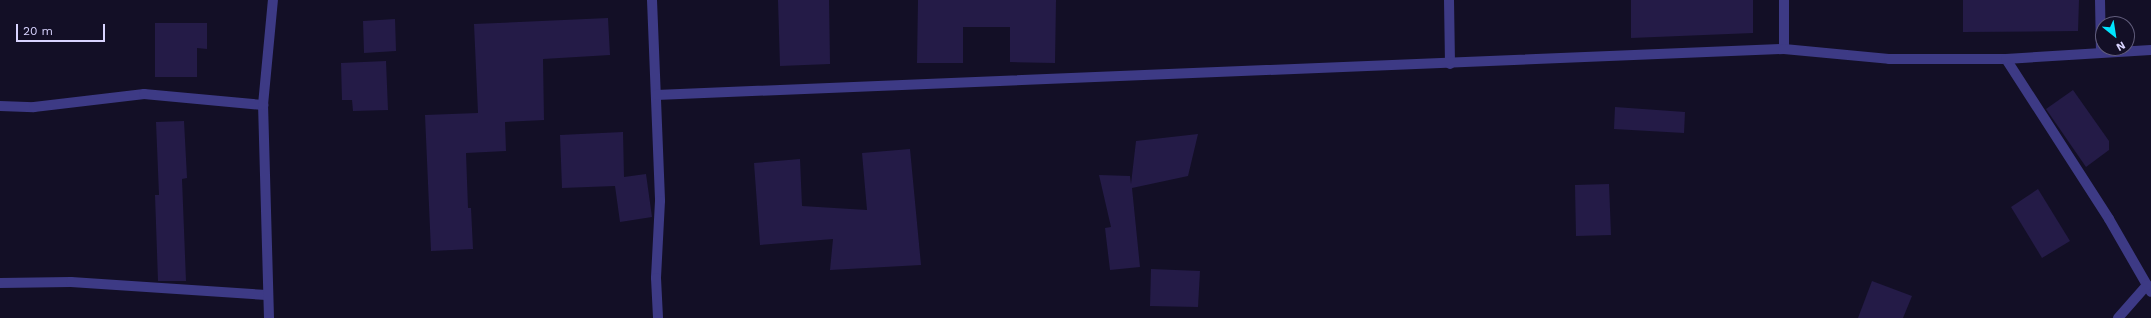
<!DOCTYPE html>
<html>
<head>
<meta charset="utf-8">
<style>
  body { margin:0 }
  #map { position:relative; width:2151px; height:318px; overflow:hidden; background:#130f26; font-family:"Work Sans",sans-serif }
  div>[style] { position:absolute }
  .building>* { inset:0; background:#241b47 }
  .minor>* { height:10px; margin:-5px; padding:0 5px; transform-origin:5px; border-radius:5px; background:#3d3a85 }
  span { translate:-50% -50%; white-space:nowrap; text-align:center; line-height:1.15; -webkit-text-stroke:3.5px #130f26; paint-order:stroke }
  .north { position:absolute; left:2095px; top:16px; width:40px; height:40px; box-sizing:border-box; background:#130f26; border:1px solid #625e7d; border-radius:50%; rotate:150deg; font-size:11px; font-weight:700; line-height:16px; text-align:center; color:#d9d4ff }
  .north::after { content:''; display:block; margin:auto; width:14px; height:18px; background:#00e5ff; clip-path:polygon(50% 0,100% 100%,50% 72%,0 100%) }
  .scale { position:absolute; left:16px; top:24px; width:89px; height:18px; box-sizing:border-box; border:2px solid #d9d4ff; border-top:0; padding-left:5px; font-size:12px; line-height:14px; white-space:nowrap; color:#d9d4ff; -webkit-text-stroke:3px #130f26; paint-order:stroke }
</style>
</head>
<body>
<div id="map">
  <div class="building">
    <i style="clip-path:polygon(778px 0,829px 0,830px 64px,780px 66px)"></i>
    <i style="clip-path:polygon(918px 0,1056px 0,1055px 63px,1010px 62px,1010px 27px,963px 27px,963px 63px,917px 63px)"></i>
    <i style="clip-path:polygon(1631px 0,1753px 0,1753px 33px,1631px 38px)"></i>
    <i style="clip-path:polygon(1963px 0,2079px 0,2078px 31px,1963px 32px)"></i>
    <i style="clip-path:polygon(608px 18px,610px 55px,543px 59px,544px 120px,505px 122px,506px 151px,466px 153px,468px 208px,471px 208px,473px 249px,431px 251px,425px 115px,478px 113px,474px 24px)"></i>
    <i style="clip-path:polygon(395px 19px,396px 51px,364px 53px,363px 21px)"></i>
    <i style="clip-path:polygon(155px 23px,207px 23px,207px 49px,197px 48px,197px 77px,155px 77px)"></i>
    <i style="clip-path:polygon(386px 61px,388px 110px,353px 111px,352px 100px,342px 100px,341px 63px)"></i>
    <i style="clip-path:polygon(2073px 90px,2109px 141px,2109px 150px,2086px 167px,2046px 109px)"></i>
    <i style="clip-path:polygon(1615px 107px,1685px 112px,1684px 133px,1614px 129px)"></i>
    <i style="clip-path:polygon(184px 121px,187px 178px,182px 179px,186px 281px,158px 281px,155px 195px,159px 195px,156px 122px)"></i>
    <i style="clip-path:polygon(623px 132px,624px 177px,646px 174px,652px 217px,620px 222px,615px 186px,562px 188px,560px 135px)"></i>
    <i style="clip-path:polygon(1198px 134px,1188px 176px,1132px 188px,1140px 267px,1110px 270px,1105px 228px,1111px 227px,1099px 175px,1130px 176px,1131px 184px,1136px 141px)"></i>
    <i style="clip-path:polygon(910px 149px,921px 265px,830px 270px,833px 239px,760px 245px,754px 163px,800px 159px,802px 206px,867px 210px,862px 153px)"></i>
    <i style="clip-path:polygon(1609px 184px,1611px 235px,1576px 236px,1575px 185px)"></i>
    <i style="clip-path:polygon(2038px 189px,2070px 241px,2042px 258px,2011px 207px)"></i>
    <i style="clip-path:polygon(1151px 269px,1200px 271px,1198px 307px,1150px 306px)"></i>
    <i style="clip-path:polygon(1872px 281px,1912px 296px,1903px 318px,1858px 318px)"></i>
  </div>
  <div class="minor">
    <i style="left:652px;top:0;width:201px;rotate:87.7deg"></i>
    <i style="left:660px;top:201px;width:77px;rotate:93deg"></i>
    <i style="left:656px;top:278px;width:40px;rotate:87.1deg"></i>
    <i style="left:1449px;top:0;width:64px;rotate:89.1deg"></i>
    <i style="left:1784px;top:0;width:49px;rotate:90deg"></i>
    <i style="left:2100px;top:0;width:52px;rotate:88.9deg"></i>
    <i style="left:2006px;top:59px;width:190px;rotate:57.2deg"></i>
    <i style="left:2109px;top:219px;width:84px;rotate:60.1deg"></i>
    <i style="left:656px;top:95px;width:1129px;rotate:-2.34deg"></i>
    <i style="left:1784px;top:49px;width:105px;rotate:5.4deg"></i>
    <i style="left:1889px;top:59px;width:117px"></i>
    <i style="left:2006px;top:59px;width:145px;rotate:-3.6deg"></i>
    <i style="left:0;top:106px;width:34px;rotate:2deg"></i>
    <i style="left:34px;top:107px;width:111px;rotate:-6.7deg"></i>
    <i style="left:144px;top:94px;width:120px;rotate:5.3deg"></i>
    <i style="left:0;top:283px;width:71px;rotate:-0.8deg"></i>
    <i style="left:71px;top:282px;width:196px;rotate:3.8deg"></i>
    <i style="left:269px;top:318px;width:213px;rotate:-91.6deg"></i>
    <i style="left:263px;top:105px;width:105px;rotate:-84.6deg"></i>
    <i style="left:2118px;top:318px;width:44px;rotate:-48.7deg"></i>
  </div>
  <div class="north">N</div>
  <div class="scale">20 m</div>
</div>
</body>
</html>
